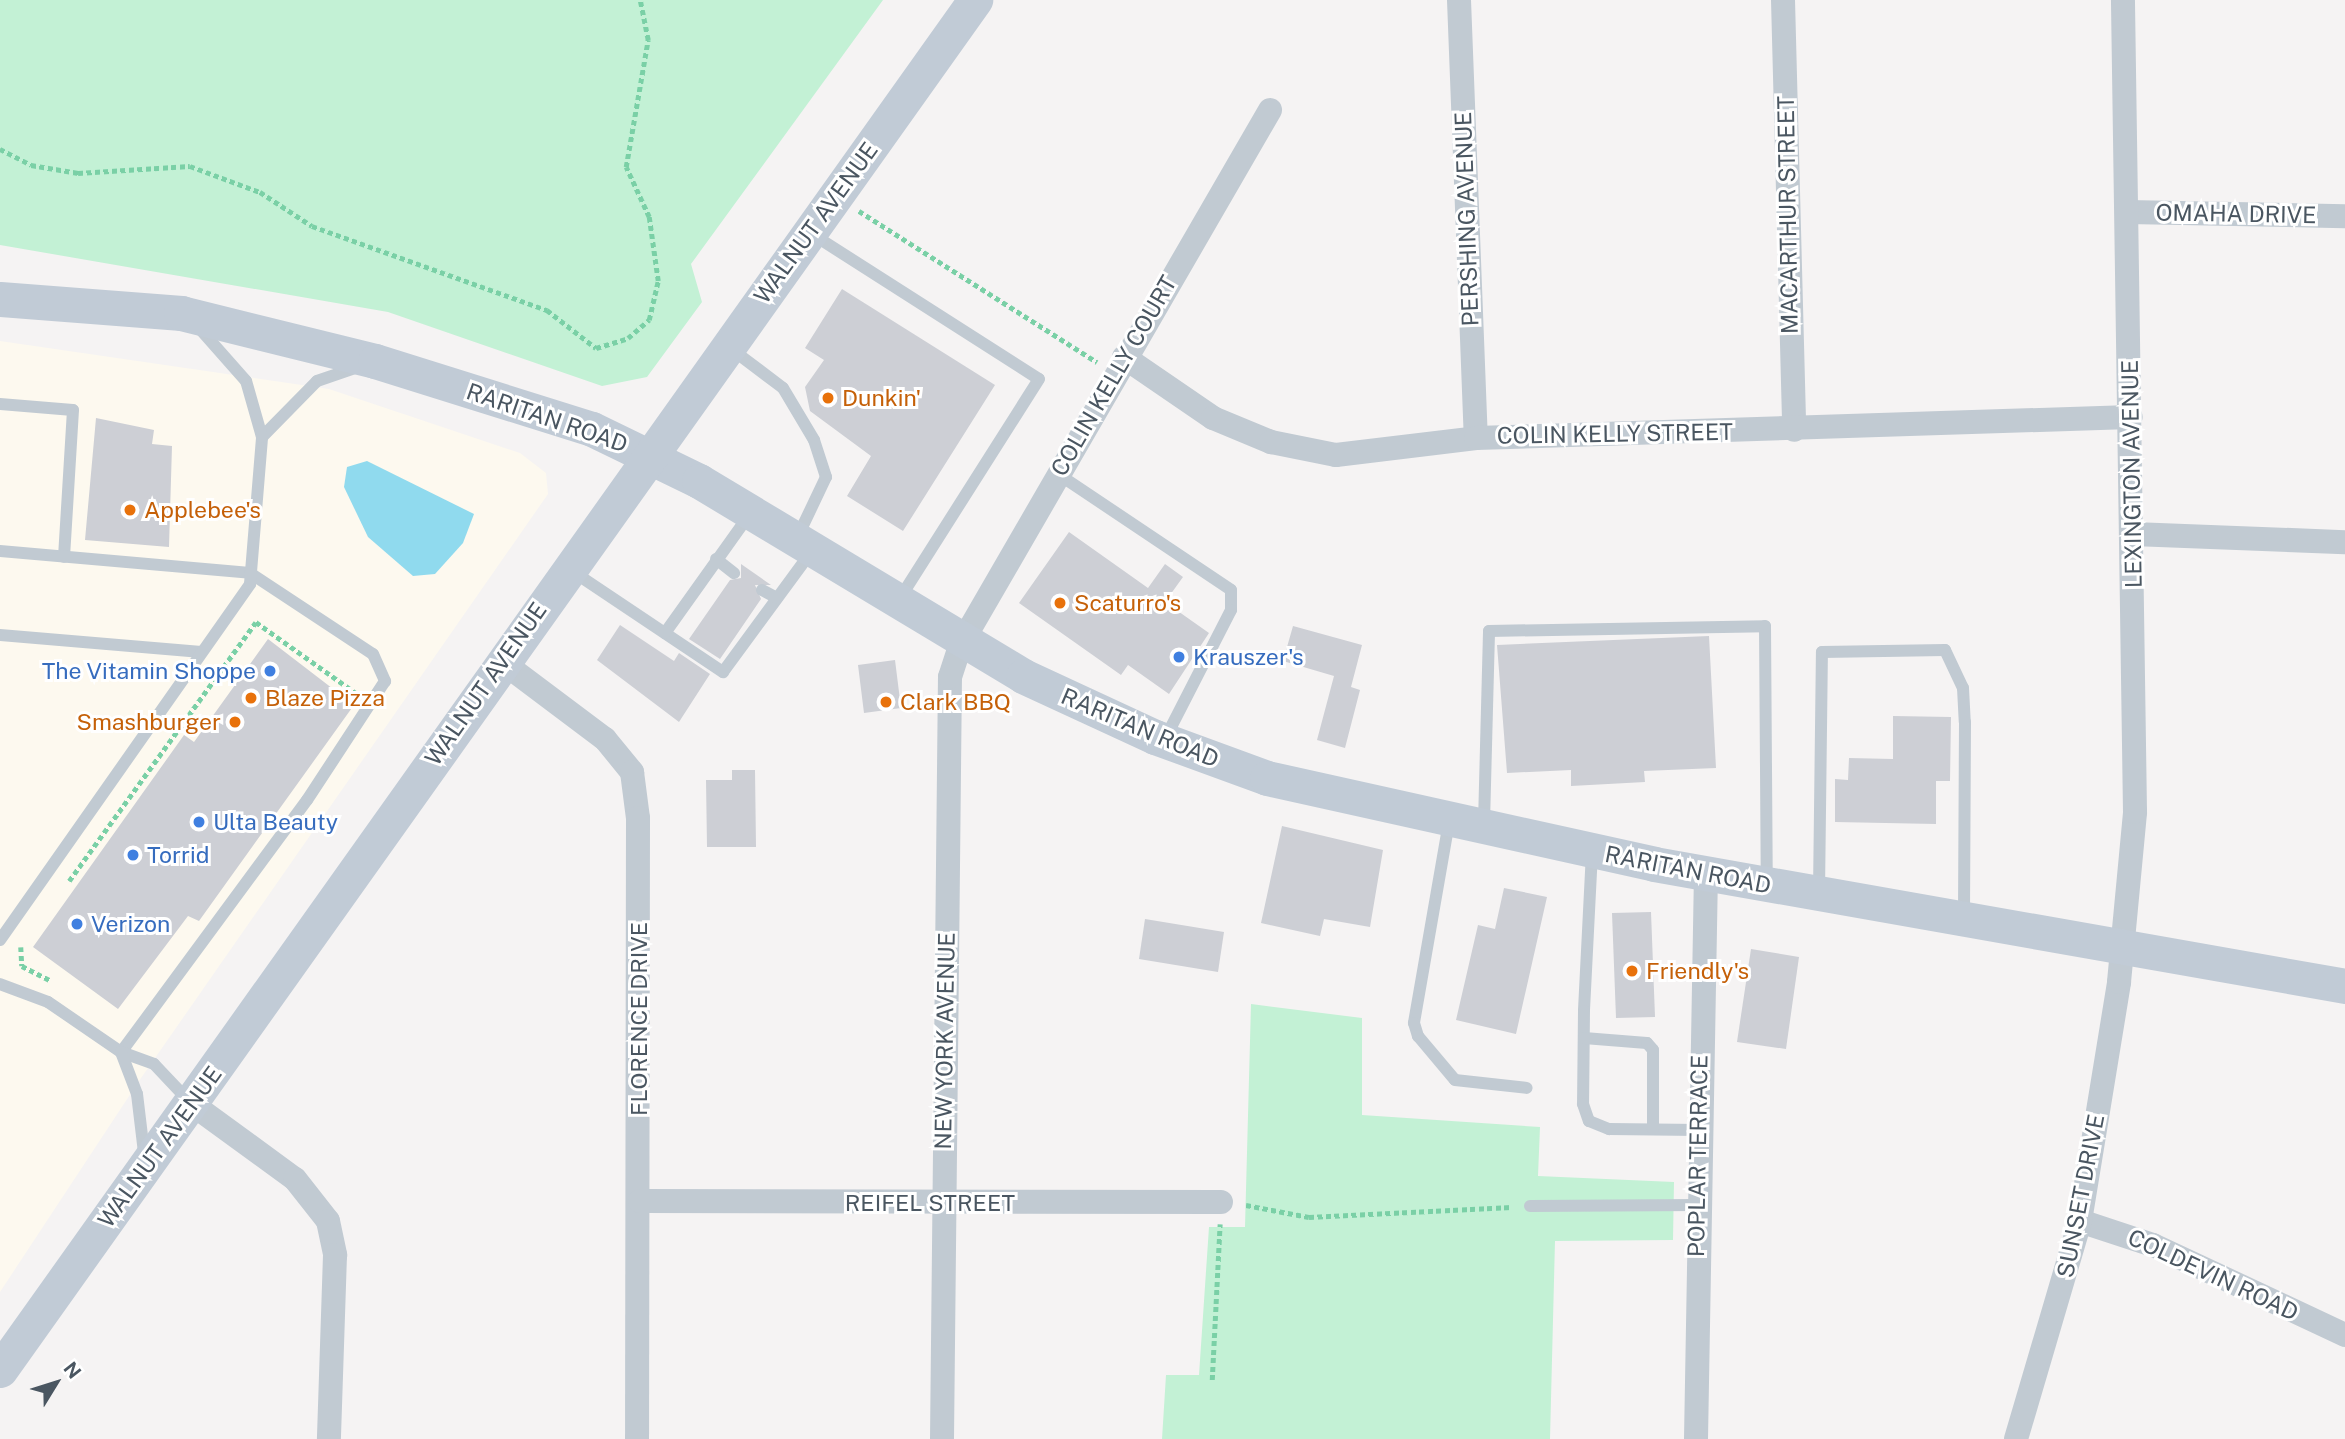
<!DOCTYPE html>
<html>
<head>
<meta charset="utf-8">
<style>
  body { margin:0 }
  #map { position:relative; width:2345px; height:1439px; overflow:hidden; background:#f5f3f3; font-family:"Public Sans",sans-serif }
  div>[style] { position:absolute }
  .commercial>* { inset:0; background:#fdf9ef }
  .green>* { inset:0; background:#c3f1d5 }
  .water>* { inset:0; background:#90daee }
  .building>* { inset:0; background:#cdcfd5 }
  .path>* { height:4.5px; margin-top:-2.25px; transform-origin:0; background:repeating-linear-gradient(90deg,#7ad0a6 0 5px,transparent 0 8.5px) }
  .lane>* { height:12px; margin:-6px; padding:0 6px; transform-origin:6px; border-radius:6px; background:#c1cad2 }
  .street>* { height:24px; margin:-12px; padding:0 12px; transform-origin:12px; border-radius:12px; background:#c1cad2 }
  .secondary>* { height:35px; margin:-17.5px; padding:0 17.5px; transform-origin:17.5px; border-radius:17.5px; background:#c1cbd6 }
  .dots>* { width:19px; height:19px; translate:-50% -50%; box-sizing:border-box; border:4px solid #fff; border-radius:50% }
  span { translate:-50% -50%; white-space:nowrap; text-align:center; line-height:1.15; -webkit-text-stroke:6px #fff; paint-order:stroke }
  .street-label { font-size:23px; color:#4a5661 }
  .food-label { font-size:23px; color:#c56008 }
  .left { translate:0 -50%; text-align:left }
  .right { translate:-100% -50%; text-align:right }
  .shop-label { font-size:23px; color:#366cbe }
  .north { position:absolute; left:21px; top:1348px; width:70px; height:70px; -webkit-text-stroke:5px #fff; paint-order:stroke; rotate:52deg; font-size:19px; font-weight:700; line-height:28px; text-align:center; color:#4a5661 }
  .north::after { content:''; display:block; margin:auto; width:24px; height:32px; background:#4a5661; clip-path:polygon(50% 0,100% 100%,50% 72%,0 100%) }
</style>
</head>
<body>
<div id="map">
  <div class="commercial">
    <i style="clip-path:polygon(0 341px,329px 389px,520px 453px,546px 473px,548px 494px,139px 1081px,0 1292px)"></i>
  </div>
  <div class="green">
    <i style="clip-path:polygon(0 0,883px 0,691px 264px,702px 302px,647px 377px,602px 386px,388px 312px,0 245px)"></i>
    <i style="clip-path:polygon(1251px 1004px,1362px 1018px,1362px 1115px,1540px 1127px,1538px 1176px,1674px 1182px,1673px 1240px,1555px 1241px,1550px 1439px,1162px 1439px,1166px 1375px,1199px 1375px,1209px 1227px,1245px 1227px)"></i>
  </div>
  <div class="water">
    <i style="clip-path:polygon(367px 461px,474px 514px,463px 543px,435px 574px,413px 576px,368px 537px,344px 487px,347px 467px)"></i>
  </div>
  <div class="building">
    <i style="clip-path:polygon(842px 289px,995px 385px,903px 531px,847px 496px,871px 456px,810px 411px,805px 387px,824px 360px,805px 348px)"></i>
    <i style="clip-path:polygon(96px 418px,154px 430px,152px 444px,172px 446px,169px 547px,85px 540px)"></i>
    <i style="clip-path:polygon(1069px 532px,1148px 588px,1165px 564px,1183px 577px,1165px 602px,1209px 633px,1169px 694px,1128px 665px,1121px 675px,1019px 603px)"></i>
    <i style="clip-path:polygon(741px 564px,771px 585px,755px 585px,761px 599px,720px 659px,689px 639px,730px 580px,741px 578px)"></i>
    <i style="clip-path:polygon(620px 625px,674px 661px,679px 653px,710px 674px,679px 722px,597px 660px)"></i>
    <i style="clip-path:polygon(1293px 626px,1362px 645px,1351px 687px,1360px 690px,1345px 748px,1317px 740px,1334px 676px,1283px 661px)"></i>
    <i style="clip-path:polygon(1709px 636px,1716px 768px,1644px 771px,1645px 782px,1571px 786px,1571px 770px,1507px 773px,1497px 645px)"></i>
    <i style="clip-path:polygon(268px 639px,354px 705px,199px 921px,188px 916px,118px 1009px,33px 947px,184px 735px,194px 742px)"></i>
    <i style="clip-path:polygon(895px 660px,901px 708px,864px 713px,858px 665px)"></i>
    <i style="clip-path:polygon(1893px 716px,1951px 717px,1950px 781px,1936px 781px,1936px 824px,1835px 822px,1835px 779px,1848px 780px,1849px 758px,1893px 759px)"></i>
    <i style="clip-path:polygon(732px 770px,755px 770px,756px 847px,707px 847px,706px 780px,732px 780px)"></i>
    <i style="clip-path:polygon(1282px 826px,1383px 850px,1370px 927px,1324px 919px,1320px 936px,1261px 923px)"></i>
    <i style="clip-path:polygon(1504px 888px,1547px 897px,1516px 1034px,1456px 1020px,1478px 925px,1495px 929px)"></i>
    <i style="clip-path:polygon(1651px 912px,1655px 1017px,1616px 1018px,1612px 913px)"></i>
    <i style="clip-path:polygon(1145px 919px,1224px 932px,1218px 972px,1139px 959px)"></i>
    <i style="clip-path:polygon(1751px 949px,1799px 957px,1786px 1049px,1737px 1042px)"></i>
  </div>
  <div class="path">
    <i style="left:0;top:149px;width:35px;rotate:27deg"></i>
    <i style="left:31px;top:165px;width:48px;rotate:9.7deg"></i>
    <i style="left:78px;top:173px;width:112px;rotate:-3.6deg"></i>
    <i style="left:190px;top:166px;width:75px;rotate:20.4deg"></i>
    <i style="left:260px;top:192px;width:62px;rotate:33.2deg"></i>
    <i style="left:312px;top:226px;width:250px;rotate:19.7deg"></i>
    <i style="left:547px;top:310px;width:62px;rotate:37.8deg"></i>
    <i style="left:596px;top:348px;width:34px;rotate:-17deg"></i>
    <i style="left:628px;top:338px;width:28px;rotate:-41deg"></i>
    <i style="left:649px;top:320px;width:40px;rotate:-77deg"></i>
    <i style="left:658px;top:281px;width:65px;rotate:-98deg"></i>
    <i style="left:649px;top:217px;width:55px;rotate:-114.7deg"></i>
    <i style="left:626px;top:167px;width:129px;rotate:-80.2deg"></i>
    <i style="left:648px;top:40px;width:41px;rotate:-101.3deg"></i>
    <i style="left:859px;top:211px;width:282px;rotate:32.4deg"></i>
    <i style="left:69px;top:881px;width:319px;rotate:-54.2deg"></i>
    <i style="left:256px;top:622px;width:123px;rotate:35.4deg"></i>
    <i style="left:21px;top:947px;width:19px;rotate:87deg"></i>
    <i style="left:22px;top:966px;width:31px;rotate:27deg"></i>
    <i style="left:1246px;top:1205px;width:64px;rotate:10.8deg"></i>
    <i style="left:1309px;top:1217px;width:203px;rotate:-2.8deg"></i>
    <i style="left:1212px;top:1380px;width:156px;rotate:-87.1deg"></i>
  </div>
  <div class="lane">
    <i style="left:812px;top:234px;width:269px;rotate:32.6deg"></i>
    <i style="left:1039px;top:379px;width:259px;rotate:122.4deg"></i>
    <i style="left:730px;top:348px;width:66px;rotate:37deg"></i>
    <i style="left:783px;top:388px;width:61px;rotate:59.2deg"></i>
    <i style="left:814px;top:440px;width:39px;rotate:72deg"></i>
    <i style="left:826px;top:477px;width:68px;rotate:115.4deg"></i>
    <i style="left:0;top:404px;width:73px;rotate:4.7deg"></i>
    <i style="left:73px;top:410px;width:147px;rotate:93.5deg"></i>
    <i style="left:262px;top:437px;width:78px;rotate:-45.5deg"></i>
    <i style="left:317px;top:381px;width:46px;rotate:-18.8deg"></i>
    <i style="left:1058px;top:474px;width:208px;rotate:33.8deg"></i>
    <i style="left:1231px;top:590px;width:20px;rotate:90deg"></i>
    <i style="left:1231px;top:610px;width:145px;rotate:117.1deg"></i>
    <i style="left:0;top:551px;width:251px;rotate:5deg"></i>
    <i style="left:250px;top:573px;width:147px;rotate:33.4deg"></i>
    <i style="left:373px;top:654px;width:30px;rotate:66deg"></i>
    <i style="left:385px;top:681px;width:142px;rotate:123.2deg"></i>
    <i style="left:307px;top:800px;width:313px;rotate:126.4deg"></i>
    <i style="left:716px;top:559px;width:23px;rotate:38deg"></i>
    <i style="left:572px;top:571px;width:182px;rotate:33.8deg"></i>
    <i style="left:723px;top:672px;width:149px;rotate:-53.7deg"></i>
    <i style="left:762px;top:590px;width:17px;rotate:28deg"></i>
    <i style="left:665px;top:633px;width:146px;rotate:-54.5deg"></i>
    <i style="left:0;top:635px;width:202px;rotate:4.8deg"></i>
    <i style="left:1449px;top:822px;width:204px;rotate:99.9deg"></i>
    <i style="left:1414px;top:1023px;width:14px;rotate:73deg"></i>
    <i style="left:1418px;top:1036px;width:57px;rotate:49.9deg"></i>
    <i style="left:1455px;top:1080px;width:72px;rotate:6.3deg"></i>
    <i style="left:1484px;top:823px;width:192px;rotate:-88.5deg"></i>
    <i style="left:1489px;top:631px;width:276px;rotate:-1deg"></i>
    <i style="left:1765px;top:626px;width:255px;rotate:89.6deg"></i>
    <i style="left:1592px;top:852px;width:159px;rotate:92.9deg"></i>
    <i style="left:1584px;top:1011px;width:93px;rotate:90.6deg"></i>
    <i style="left:1583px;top:1104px;width:18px;rotate:71deg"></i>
    <i style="left:1589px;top:1121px;width:22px;rotate:22deg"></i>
    <i style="left:1609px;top:1129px;width:90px;rotate:0.6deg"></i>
    <i style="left:1819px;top:892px;width:240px;rotate:-89.3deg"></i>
    <i style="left:1822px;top:652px;width:123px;rotate:-0.9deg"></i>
    <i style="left:1945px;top:650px;width:42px;rotate:64.7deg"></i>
    <i style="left:1963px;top:688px;width:34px;rotate:87deg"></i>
    <i style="left:1965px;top:722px;width:194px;rotate:90.3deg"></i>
    <i style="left:0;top:940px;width:435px;rotate:-54.9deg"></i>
    <i style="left:250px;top:584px;width:147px;rotate:-85.3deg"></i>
    <i style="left:262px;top:437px;width:58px;rotate:-105.9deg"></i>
    <i style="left:246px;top:381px;width:69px;rotate:-131.5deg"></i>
    <i style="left:0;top:984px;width:51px;rotate:20.6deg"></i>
    <i style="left:48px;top:1002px;width:88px;rotate:34.4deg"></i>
    <i style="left:121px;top:1052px;width:35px;rotate:20deg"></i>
    <i style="left:154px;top:1064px;width:51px;rotate:46.6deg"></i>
    <i style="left:1584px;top:1038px;width:63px;rotate:4.5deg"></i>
    <i style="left:1647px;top:1043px;width:9px;rotate:49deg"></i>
    <i style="left:1653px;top:1050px;width:79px;rotate:90deg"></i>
    <i style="left:121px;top:1052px;width:45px;rotate:69.1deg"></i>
    <i style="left:137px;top:1094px;width:59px;rotate:83.2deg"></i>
    <i style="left:1530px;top:1206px;width:168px;rotate:-0.3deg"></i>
  </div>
  <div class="street">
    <i style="left:1459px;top:0;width:438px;rotate:87.8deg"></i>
    <i style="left:1783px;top:0;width:430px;rotate:88.5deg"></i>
    <i style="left:2127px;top:212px;width:218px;rotate:1.1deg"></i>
    <i style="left:1124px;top:357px;width:108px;rotate:34.4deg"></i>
    <i style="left:1213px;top:418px;width:63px;rotate:22.5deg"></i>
    <i style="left:1271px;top:442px;width:66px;rotate:11.3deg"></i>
    <i style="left:1336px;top:455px;width:141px;rotate:-6.9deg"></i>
    <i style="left:1476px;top:438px;width:655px;rotate:-1.84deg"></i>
    <i style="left:2133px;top:534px;width:212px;rotate:2.2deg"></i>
    <i style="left:501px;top:661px;width:130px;rotate:36.9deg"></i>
    <i style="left:605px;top:739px;width:43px;rotate:50.7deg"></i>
    <i style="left:632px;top:772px;width:46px;rotate:82.6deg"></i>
    <i style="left:638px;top:818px;width:621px;rotate:90.09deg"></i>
    <i style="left:192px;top:1104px;width:127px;rotate:36.1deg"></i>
    <i style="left:295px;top:1179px;width:53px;rotate:51.8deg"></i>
    <i style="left:328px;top:1221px;width:35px;rotate:78deg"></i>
    <i style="left:335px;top:1255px;width:184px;rotate:91.9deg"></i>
    <i style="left:640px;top:1201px;width:581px;rotate:0.1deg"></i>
    <i style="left:2080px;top:1221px;width:77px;rotate:18.2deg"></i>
    <i style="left:2153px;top:1245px;width:212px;rotate:25.1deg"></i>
    <i style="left:942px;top:1439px;width:762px;rotate:-89.4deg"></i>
    <i style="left:950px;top:677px;width:35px;rotate:-72deg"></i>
    <i style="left:961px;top:644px;width:617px;rotate:-59.94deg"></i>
    <i style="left:1696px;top:1439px;width:565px;rotate:-88.99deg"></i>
    <i style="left:2016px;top:1439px;width:227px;rotate:-73.6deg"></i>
    <i style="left:2080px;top:1221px;width:242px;rotate:-80.7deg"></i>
    <i style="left:2119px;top:982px;width:171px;rotate:-84.6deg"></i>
    <i style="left:2135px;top:812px;width:812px;rotate:-90.85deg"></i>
  </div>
  <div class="secondary">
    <i style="left:0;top:299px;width:182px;rotate:4.4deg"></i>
    <i style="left:181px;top:313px;width:200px;rotate:13.9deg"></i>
    <i style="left:375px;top:361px;width:227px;rotate:17.4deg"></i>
    <i style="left:592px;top:429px;width:119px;rotate:25.9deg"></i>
    <i style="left:699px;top:481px;width:378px;rotate:31deg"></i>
    <i style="left:1023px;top:676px;width:145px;rotate:24.8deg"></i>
    <i style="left:1155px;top:737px;width:119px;rotate:20.1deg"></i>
    <i style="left:1267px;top:778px;width:396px;rotate:12.5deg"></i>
    <i style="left:1654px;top:864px;width:702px;rotate:10.01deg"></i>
    <i style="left:0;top:1370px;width:1682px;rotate:-54.56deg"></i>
  </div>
  <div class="dots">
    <i style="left:828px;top:398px;background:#e8710a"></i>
    <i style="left:130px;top:510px;background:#e8710a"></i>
    <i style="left:1060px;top:603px;background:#e8710a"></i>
    <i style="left:1179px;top:657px;background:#3f7fe0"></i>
    <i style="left:270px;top:671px;background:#3f7fe0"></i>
    <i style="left:251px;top:698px;background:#e8710a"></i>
    <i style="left:886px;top:702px;background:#e8710a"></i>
    <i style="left:235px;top:722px;background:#e8710a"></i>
    <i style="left:199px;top:822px;background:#3f7fe0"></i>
    <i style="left:133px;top:855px;background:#3f7fe0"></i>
    <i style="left:77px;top:924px;background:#3f7fe0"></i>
    <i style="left:1632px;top:971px;background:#e8710a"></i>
  </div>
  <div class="street-label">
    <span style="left:2236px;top:214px;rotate:1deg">OMAHA DRIVE</span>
    <span style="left:1788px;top:215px;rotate:-91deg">MACARTHUR STREET</span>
    <span style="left:1467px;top:219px;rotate:-92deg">PERSHING AVENUE</span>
    <span style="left:816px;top:223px;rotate:-54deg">WALNUT AVENUE</span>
    <span style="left:1114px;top:376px;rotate:-60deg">COLIN KELLY COURT</span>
    <span style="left:547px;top:418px;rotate:19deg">RARITAN ROAD</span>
    <span style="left:1615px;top:434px;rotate:-1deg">COLIN KELLY STREET</span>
    <span style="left:2132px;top:474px;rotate:-91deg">LEXINGTON AVENUE</span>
    <span style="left:486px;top:684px;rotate:-55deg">WALNUT AVENUE</span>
    <span style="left:1140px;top:728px;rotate:23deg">RARITAN ROAD</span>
    <span style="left:1688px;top:870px;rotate:11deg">RARITAN ROAD</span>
    <span style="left:639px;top:1019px;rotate:-90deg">FLORENCE DRIVE</span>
    <span style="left:945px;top:1041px;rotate:-89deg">NEW YORK AVENUE</span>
    <span style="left:160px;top:1147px;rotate:-54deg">WALNUT AVENUE</span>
    <span style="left:1698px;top:1156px;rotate:-89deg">POPLAR TERRACE</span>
    <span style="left:2081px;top:1196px;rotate:-79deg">SUNSET DRIVE</span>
    <span style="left:930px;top:1203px">REIFEL STREET</span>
    <span style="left:2213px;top:1275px;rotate:25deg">COLDEVIN ROAD</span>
  </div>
  <div class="food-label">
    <span class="left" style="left:842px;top:398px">Dunkin'</span>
    <span class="left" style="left:144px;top:510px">Applebee's</span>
    <span class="left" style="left:1074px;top:603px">Scaturro's</span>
    <span class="left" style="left:265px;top:698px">Blaze Pizza</span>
    <span class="left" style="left:900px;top:702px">Clark BBQ</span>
    <span class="right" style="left:221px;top:722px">Smashburger</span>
    <span class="left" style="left:1646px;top:971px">Friendly's</span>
  </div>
  <div class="shop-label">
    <span class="left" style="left:1193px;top:657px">Krauszer's</span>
    <span class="right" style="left:256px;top:671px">The Vitamin Shoppe</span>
    <span class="left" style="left:213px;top:822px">Ulta Beauty</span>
    <span class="left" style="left:147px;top:855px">Torrid</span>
    <span class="left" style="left:91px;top:924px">Verizon</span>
  </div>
  <div class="north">N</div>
</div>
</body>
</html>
